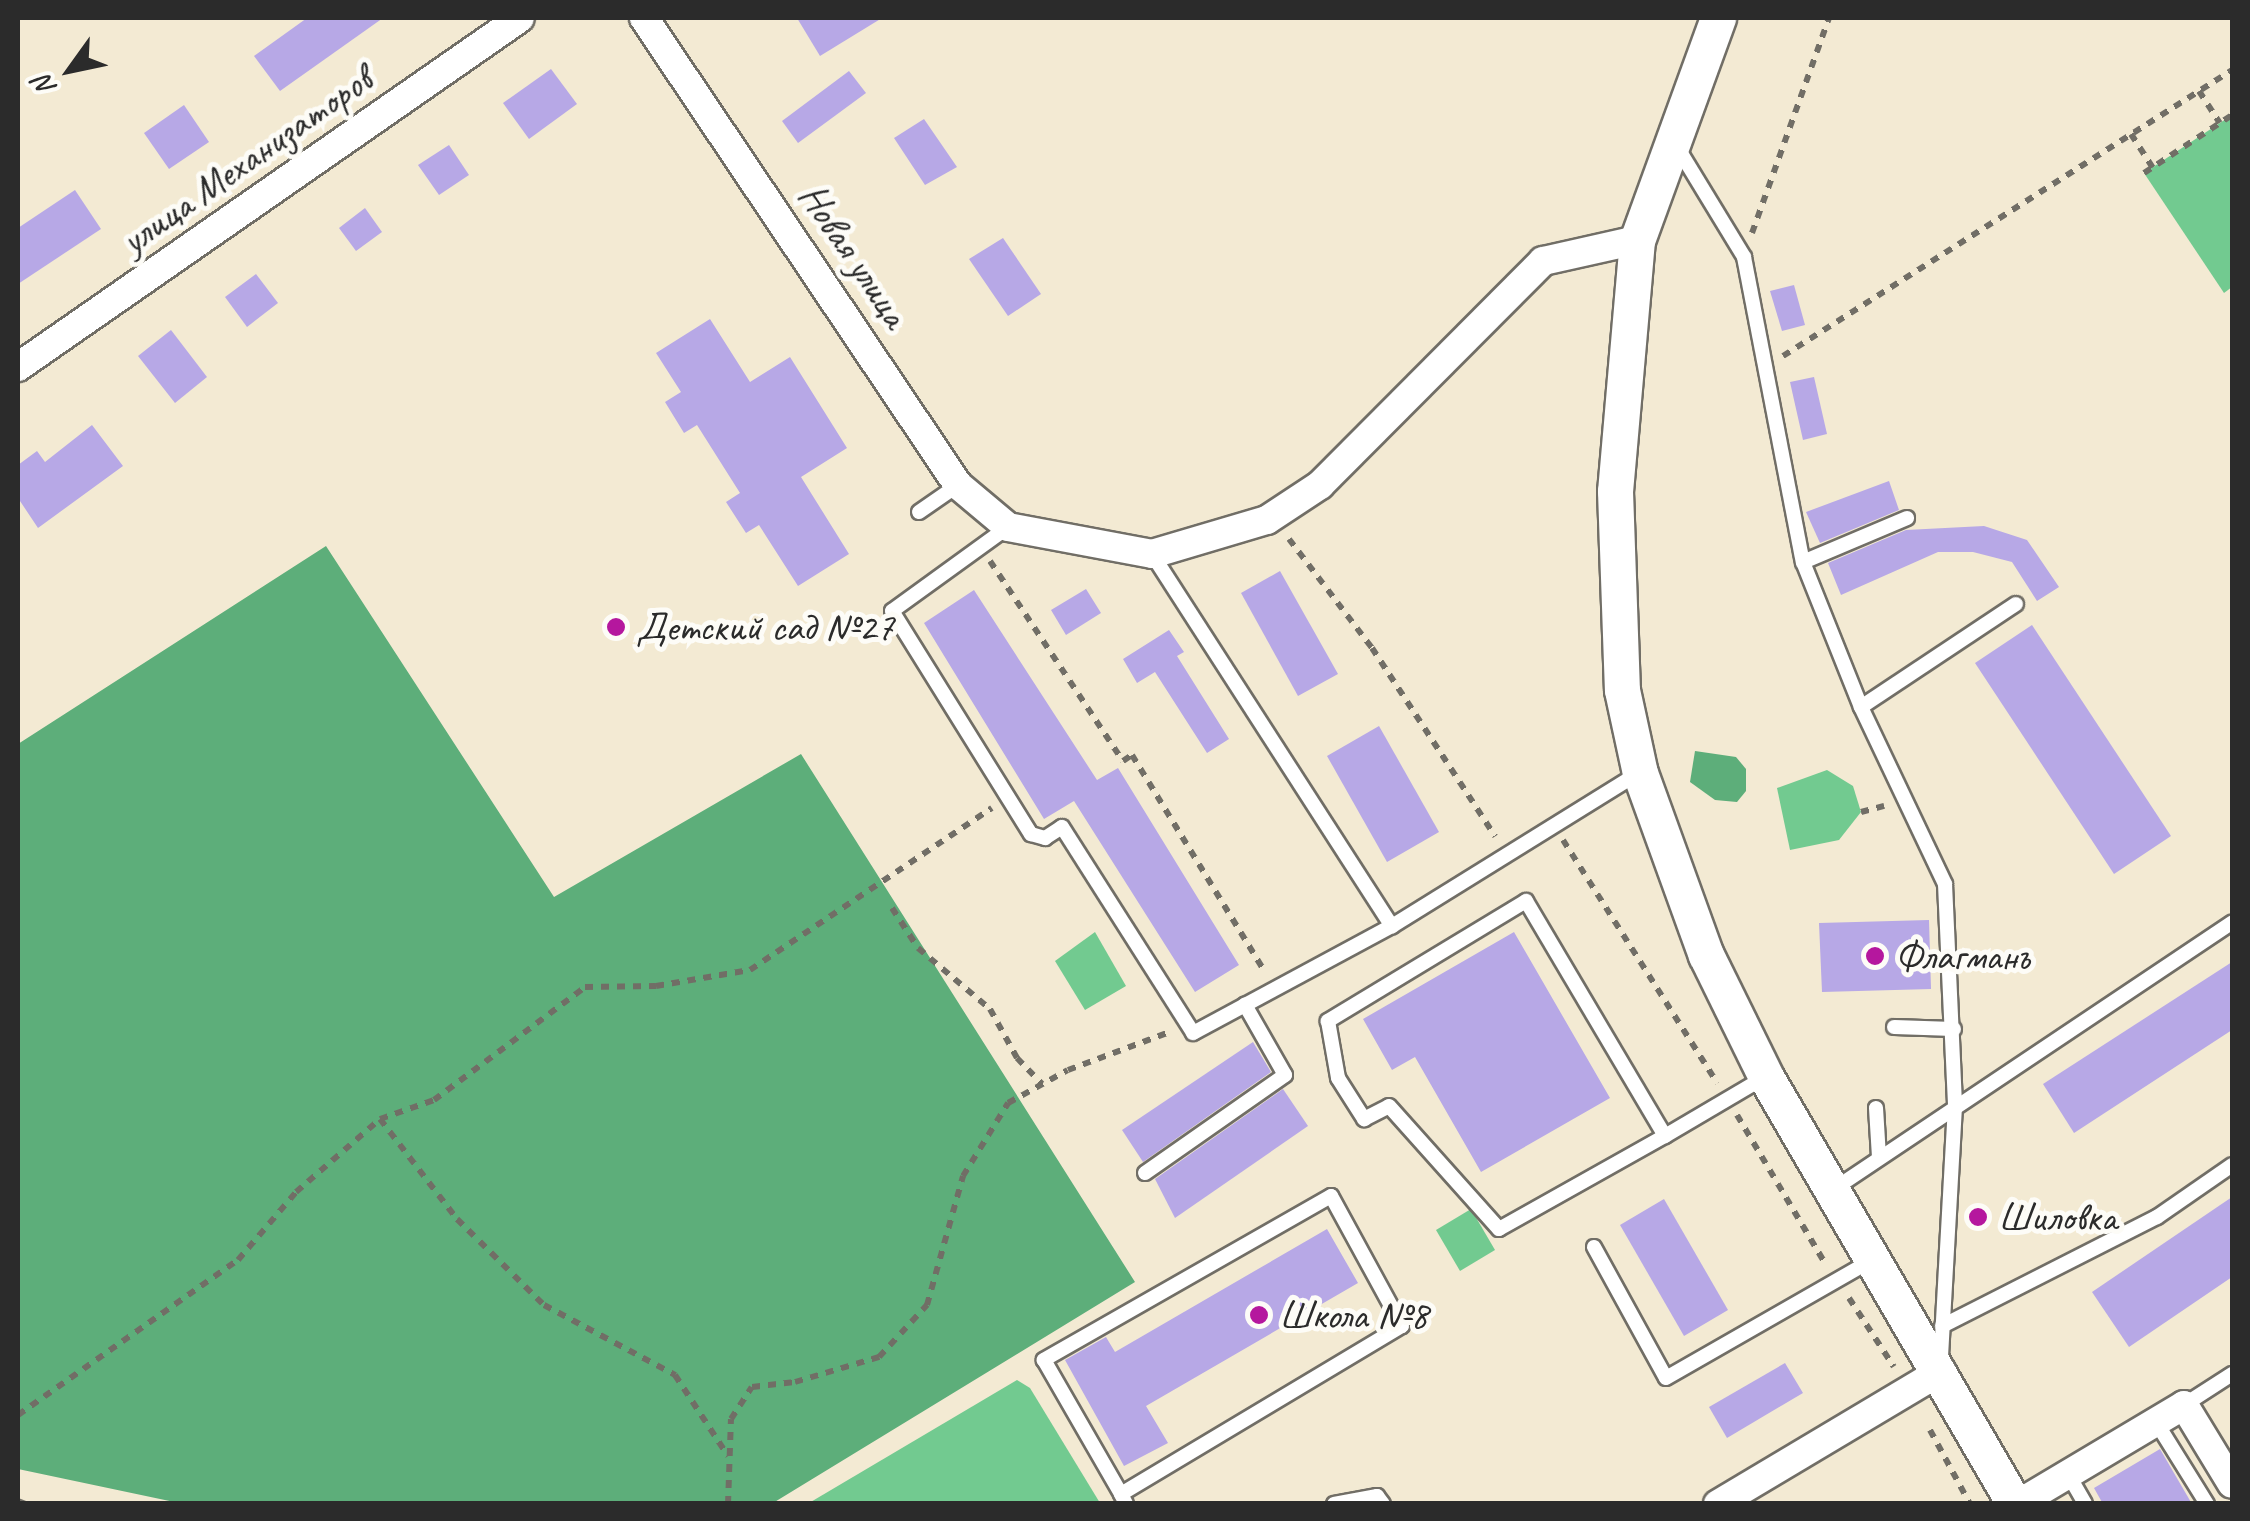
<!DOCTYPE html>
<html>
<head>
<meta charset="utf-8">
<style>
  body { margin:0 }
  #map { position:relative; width:2250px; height:1521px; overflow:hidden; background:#f3ead3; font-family:Caveat,sans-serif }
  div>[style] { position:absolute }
  .green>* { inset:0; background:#72ca90 }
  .forest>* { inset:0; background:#5dae7a }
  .building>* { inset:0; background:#b7a8e6 }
  .path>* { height:6px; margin-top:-3px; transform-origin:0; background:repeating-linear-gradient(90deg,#716e66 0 8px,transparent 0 16px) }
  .roads { filter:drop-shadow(2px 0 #716e66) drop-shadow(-2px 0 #716e66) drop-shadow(0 2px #716e66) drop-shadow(0 -2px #716e66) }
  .service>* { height:14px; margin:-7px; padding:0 7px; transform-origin:7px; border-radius:7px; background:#fff }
  .minor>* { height:28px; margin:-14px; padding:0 14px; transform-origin:14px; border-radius:14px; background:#fff }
  .tertiary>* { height:35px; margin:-17.5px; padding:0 17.5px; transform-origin:17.5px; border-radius:17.5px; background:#fff }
  .dots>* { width:28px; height:28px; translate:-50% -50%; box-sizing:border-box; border:5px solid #fdfcf7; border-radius:50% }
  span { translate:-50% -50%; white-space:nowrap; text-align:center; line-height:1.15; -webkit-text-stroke:10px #fdfcf7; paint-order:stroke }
  .street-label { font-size:40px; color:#2b2b2b }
  .poi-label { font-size:40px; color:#2b2b2b }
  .left { translate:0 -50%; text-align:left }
  .frame { position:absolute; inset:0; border:20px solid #2b2b2b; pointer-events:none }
  .north { position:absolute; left:20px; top:20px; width:100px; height:100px; -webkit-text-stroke:8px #fdfcf7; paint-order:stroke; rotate:237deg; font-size:28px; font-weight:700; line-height:40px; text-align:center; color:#2b2b2b }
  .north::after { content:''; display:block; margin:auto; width:35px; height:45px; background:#2b2b2b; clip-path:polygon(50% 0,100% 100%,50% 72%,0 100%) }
</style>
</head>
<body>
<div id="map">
  <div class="green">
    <i style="clip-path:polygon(2232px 115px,2232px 287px,2224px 293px,2144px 173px)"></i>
    <i style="clip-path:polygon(1827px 770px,1853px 786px,1861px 812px,1839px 840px,1790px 850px,1777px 788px)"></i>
    <i style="clip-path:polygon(1095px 932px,1126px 986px,1085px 1010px,1055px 961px)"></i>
    <i style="clip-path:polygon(1471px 1209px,1495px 1250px,1460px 1271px,1436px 1230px)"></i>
    <i style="clip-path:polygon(1017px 1380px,1030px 1388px,1100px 1503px,809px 1503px)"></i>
  </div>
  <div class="forest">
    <i style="clip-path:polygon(326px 546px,554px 897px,801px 754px,1135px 1282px,773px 1503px,179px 1503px,18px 1469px,18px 744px)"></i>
    <i style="clip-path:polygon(1695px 751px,1736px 757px,1746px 769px,1746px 791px,1737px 802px,1715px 800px,1690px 782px)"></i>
  </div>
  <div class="building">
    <i style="clip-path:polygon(307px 18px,383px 18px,280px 91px,254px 56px)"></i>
    <i style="clip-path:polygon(797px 18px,882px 18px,820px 56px)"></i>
    <i style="clip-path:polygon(551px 69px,577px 104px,529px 139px,503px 103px)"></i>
    <i style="clip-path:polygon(849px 71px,866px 93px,798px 143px,782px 121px)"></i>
    <i style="clip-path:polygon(184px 105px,209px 142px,169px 169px,144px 133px)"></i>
    <i style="clip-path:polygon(924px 119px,957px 167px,925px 185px,894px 138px)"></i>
    <i style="clip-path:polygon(449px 145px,469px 175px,439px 195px,418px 165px)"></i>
    <i style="clip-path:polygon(75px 190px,101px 229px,18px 284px,18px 228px)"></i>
    <i style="clip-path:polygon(365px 208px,382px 232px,356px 251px,339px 228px)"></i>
    <i style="clip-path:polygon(1003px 238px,1041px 294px,1008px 316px,969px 259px)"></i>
    <i style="clip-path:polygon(256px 274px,278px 303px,247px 327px,225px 297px)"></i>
    <i style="clip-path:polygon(1794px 285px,1805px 325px,1782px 331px,1770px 291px)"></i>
    <i style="clip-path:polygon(710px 319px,750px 382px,790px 357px,847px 448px,801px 477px,849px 554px,798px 586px,759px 525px,746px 533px,726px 502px,740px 493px,697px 425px,684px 433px,665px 402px,681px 392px,656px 353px)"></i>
    <i style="clip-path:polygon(171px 330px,207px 377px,175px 403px,138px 356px)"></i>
    <i style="clip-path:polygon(1814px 377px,1827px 434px,1803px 440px,1790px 382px)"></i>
    <i style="clip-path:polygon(92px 425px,123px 466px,38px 528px,18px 498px,18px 465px,37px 451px,45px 462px)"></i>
    <i style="clip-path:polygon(1889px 481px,1899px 510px,1820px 543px,1806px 512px)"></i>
    <i style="clip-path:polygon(1984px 526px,2027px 540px,2059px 587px,2037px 601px,2012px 562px,1973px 552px,1938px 552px,1841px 595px,1828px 563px,1906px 530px)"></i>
    <i style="clip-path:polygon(1280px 571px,1338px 674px,1298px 696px,1241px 593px)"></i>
    <i style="clip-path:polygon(1086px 589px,1101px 613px,1066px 635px,1051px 610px)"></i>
    <i style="clip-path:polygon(974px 590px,1097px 780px,1118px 768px,1239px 965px,1195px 992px,1074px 801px,1044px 819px,924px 623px)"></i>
    <i style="clip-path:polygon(2032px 625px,2171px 836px,2114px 874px,1975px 663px)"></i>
    <i style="clip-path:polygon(1169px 630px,1184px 652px,1177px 656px,1229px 739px,1207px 753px,1155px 672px,1137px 683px,1123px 659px)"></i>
    <i style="clip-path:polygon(1379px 726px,1439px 832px,1387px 862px,1327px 756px)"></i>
    <i style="clip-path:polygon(1929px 920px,1931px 989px,1822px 992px,1819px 923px)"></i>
    <i style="clip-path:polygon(1514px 932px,1610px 1098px,1481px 1172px,1415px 1057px,1392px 1070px,1363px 1019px)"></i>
    <i style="clip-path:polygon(2232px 962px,2232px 1030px,2074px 1133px,2043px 1084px)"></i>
    <i style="clip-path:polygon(1253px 1042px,1271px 1072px,1143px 1162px,1122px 1130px)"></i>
    <i style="clip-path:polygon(1283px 1089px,1308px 1126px,1175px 1218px,1155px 1179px)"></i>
    <i style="clip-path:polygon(2232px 1197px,2232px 1277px,2129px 1347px,2092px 1292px)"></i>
    <i style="clip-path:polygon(1664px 1199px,1728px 1310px,1684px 1336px,1620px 1225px)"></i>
    <i style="clip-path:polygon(1327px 1229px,1358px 1283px,1146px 1406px,1168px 1443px,1124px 1466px,1065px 1360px,1106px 1337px,1115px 1352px)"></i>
    <i style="clip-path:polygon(1785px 1363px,1803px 1393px,1727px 1438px,1709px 1407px)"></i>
    <i style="clip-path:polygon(2160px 1449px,2192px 1504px,2103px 1504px,2094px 1488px)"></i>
  </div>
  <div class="path">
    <i style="left:2199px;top:91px;width:38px;rotate:57deg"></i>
    <i style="left:2131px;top:134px;width:40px;rotate:57.1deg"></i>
    <i style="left:2144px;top:173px;width:105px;rotate:-33.4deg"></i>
    <i style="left:1752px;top:233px;width:228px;rotate:-70.3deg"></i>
    <i style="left:1783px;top:356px;width:532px;rotate:-32.5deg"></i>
    <i style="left:1289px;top:539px;width:137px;rotate:52.7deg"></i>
    <i style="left:1372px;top:648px;width:225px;rotate:56.8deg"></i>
    <i style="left:990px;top:561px;width:240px;rotate:56.4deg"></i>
    <i style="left:1123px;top:761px;width:11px;rotate:-34deg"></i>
    <i style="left:1132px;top:755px;width:252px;rotate:58.5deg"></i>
    <i style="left:1861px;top:812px;width:24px;rotate:-15deg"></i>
    <i style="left:1563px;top:840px;width:288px;rotate:57.6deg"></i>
    <i style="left:892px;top:908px;width:48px;rotate:57deg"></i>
    <i style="left:918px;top:948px;width:94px;rotate:40.3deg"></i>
    <i style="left:990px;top:1009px;width:56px;rotate:61.1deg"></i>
    <i style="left:1017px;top:1058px;width:36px;rotate:46deg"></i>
    <i style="left:1737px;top:1115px;width:172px;rotate:59.3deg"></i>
    <i style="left:380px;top:1119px;width:126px;rotate:52.4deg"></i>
    <i style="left:457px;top:1219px;width:122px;rotate:44.7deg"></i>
    <i style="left:544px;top:1305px;width:149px;rotate:28.1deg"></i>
    <i style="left:675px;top:1375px;width:97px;rotate:56.8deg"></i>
    <i style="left:1849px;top:1298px;width:82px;rotate:56.9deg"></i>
    <i style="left:18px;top:1415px;width:269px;rotate:-35.2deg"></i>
    <i style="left:238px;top:1260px;width:89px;rotate:-49.5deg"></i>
    <i style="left:296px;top:1192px;width:111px;rotate:-41deg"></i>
    <i style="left:380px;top:1119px;width:57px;rotate:-19.4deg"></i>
    <i style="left:434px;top:1100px;width:189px;rotate:-36.8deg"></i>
    <i style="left:585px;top:987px;width:71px;rotate:-0.8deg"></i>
    <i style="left:656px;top:986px;width:95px;rotate:-9.7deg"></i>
    <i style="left:750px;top:970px;width:291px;rotate:-33.8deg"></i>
    <i style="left:1930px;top:1430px;width:84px;rotate:61.6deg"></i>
    <i style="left:18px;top:1501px;width:9px;rotate:21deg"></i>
    <i style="left:728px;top:1504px;width:85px;rotate:-88deg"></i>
    <i style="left:731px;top:1419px;width:38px;rotate:-57deg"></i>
    <i style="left:752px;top:1387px;width:43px;rotate:-6.6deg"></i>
    <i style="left:795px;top:1382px;width:88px;rotate:-16.6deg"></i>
    <i style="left:879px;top:1357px;width:71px;rotate:-47.3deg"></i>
    <i style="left:927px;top:1305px;width:134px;rotate:-74.4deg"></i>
    <i style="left:963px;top:1176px;width:86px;rotate:-58.3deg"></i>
    <i style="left:1008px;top:1103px;width:68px;rotate:-28.8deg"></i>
    <i style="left:1068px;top:1070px;width:106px;rotate:-20.5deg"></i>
  </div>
  <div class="roads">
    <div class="service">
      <i style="left:1676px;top:145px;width:131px;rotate:58.7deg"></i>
      <i style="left:1744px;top:257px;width:311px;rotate:79.1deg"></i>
      <i style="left:1803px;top:562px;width:156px;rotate:68.2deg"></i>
      <i style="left:1861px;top:707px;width:196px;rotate:64.6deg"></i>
      <i style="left:1945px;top:884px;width:222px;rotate:87.4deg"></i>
      <i style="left:1955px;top:1106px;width:251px;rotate:93.2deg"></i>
      <i style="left:919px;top:512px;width:47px;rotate:-34.7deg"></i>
      <i style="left:1008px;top:527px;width:143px;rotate:144.1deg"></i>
      <i style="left:892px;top:611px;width:263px;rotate:58.1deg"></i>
      <i style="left:1031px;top:834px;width:15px;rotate:16deg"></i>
      <i style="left:1045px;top:838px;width:20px;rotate:-33deg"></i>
      <i style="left:1062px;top:827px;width:244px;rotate:57.5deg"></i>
      <i style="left:1193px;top:1033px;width:226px;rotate:-28.3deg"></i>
      <i style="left:1392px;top:926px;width:288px;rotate:-31.8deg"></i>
      <i style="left:1152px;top:554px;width:443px;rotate:57.2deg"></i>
      <i style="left:1803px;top:562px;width:113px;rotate:-22.9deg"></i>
      <i style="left:1861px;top:707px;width:186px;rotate:-33.6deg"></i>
      <i style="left:1894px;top:1027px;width:60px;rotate:1.9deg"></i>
      <i style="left:1876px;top:1108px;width:49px;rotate:86.5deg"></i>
      <i style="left:1665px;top:1136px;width:273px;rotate:-120.6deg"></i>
      <i style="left:1526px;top:901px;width:232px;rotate:148.8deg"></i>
      <i style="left:1328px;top:1021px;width:58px;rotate:80deg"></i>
      <i style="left:1338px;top:1078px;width:49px;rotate:57.6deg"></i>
      <i style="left:1364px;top:1119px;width:28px;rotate:-27deg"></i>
      <i style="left:1389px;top:1106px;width:165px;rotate:48.2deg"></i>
      <i style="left:1499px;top:1229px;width:190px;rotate:-29.3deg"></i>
      <i style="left:1665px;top:1136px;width:116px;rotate:-30.5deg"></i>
      <i style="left:1145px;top:1173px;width:171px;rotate:-35deg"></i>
      <i style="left:1285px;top:1075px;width:81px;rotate:-119.7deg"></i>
      <i style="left:1834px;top:1189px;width:479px;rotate:-33.8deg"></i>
      <i style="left:1594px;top:1247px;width:149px;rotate:61.2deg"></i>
      <i style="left:1666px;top:1378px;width:235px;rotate:-29.8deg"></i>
      <i style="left:1942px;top:1326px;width:241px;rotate:-26.9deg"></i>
      <i style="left:2157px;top:1217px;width:91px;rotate:-34.7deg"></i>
      <i style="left:2184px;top:1405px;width:57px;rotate:-32.9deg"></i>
      <i style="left:2156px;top:1422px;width:97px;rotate:58.1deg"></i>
      <i style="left:2068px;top:1474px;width:34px;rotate:60deg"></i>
      <i style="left:1121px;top:1494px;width:327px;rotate:-30.9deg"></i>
      <i style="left:1402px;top:1326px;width:148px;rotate:-118.6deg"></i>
      <i style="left:1331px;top:1196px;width:331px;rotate:150.3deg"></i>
      <i style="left:1044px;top:1360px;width:155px;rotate:60.1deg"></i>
      <i style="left:1121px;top:1494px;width:11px;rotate:63deg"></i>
      <i style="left:1334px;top:1504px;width:44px;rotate:-10.5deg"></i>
      <i style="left:1377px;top:1496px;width:10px;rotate:53deg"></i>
    </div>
    <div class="minor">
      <i style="left:644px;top:18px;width:563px;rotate:56.08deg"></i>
      <i style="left:958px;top:485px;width:65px;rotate:40deg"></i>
      <i style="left:1008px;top:527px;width:147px;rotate:10.6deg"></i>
      <i style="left:1152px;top:554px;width:120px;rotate:-16.5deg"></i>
      <i style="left:1267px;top:520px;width:64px;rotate:-33.4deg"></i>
      <i style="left:1320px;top:485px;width:316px;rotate:-45.1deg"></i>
      <i style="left:1543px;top:261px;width:96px;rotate:-12.6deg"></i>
      <i style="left:18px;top:367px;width:611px;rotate:-34.81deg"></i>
      <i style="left:1718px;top:1504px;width:260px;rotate:-30.8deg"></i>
      <i style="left:2018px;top:1504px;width:193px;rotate:-30.8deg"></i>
      <i style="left:2184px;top:1405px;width:92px;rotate:58.7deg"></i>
    </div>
    <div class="tertiary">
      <i style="left:1718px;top:18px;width:236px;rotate:110deg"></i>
      <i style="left:1637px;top:240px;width:252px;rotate:95deg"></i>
      <i style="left:1615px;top:491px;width:199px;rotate:88deg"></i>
      <i style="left:1622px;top:690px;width:85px;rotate:77.8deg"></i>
      <i style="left:1640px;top:773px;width:194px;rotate:70.1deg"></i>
      <i style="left:1706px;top:955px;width:136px;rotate:63.8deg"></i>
      <i style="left:1766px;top:1077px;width:494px;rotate:59.8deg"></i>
    </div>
  </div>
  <div class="dots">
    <i style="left:616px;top:627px;background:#b5179e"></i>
    <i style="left:1875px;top:956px;background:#b5179e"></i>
    <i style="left:1978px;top:1217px;background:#b5179e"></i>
    <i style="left:1259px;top:1315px;background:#b5179e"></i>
  </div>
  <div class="street-label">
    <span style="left:246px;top:160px;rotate:-35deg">улица Механизаторов</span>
    <span style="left:854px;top:255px;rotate:56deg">Новая улица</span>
  </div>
  <div class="poi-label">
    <span class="left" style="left:636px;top:627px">Детский сад №27</span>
    <span class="left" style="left:1895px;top:956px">Флагманъ</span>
    <span class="left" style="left:1998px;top:1217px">Шиловка</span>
    <span class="left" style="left:1279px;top:1315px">Школа №8</span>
  </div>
  <div class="frame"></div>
  <div class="north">N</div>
</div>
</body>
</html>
